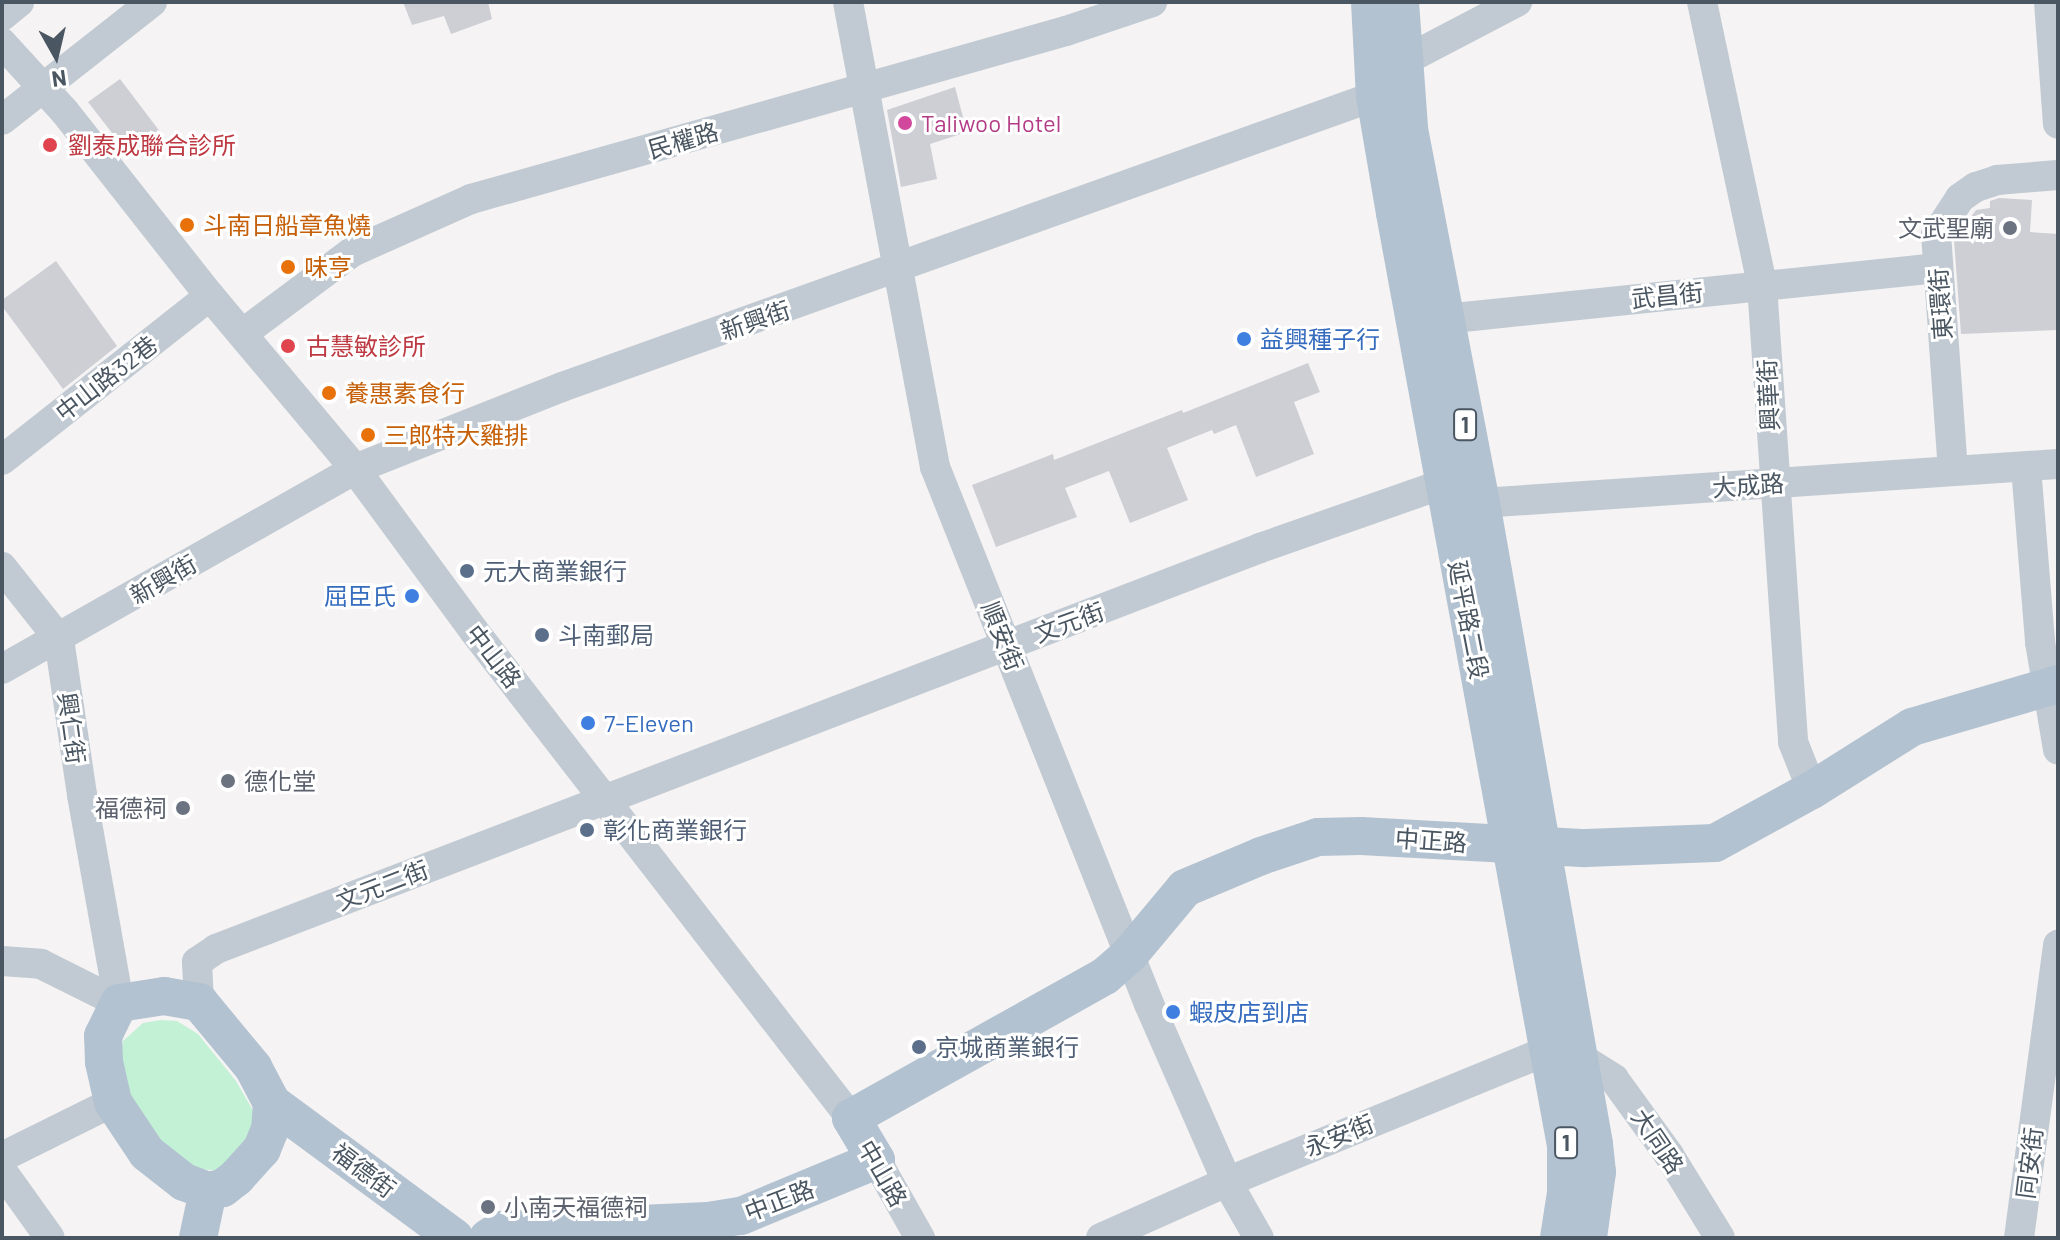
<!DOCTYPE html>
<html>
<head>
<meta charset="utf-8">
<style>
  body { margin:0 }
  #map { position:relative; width:2060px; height:1240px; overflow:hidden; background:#f5f3f3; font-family:Barlow,"Noto Sans TC",sans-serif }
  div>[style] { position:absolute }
  .green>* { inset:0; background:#c3f1d5 }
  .building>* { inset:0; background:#cdcfd5 }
  .minor>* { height:30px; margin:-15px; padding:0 15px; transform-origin:15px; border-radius:15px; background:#c1cad2 }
  .major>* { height:38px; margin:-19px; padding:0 19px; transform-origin:19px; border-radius:19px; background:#b3c2d1 }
  .dots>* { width:22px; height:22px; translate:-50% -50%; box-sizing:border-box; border:4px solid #fff; border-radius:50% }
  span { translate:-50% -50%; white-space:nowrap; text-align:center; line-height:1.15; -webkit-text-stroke:6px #fff; paint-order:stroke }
  .shield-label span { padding:2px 6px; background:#fff; border:2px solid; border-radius:6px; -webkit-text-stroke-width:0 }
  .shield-label { font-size:22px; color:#4a5661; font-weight:700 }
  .hotel-label { font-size:24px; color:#b23c85 }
  .left { translate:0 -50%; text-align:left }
  .street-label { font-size:24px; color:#4a5661 }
  .health-label { font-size:24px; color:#be3a42 }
  .food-label { font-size:24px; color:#c56008 }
  .worship-label { font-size:24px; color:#5b616d }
  .right { translate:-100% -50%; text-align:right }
  .shop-label { font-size:24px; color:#366cbe }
  .service-label { font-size:24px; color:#4e5e75 }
  .frame { position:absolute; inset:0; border:4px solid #4a5661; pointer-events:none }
  .north { position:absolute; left:16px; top:16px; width:80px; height:80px; -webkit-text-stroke:6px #fff; paint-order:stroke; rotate:172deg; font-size:22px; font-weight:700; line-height:32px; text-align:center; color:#4a5661 }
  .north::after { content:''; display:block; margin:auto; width:28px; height:36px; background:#4a5661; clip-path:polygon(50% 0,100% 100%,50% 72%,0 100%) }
</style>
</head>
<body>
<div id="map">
  <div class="green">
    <i style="clip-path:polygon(161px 1020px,177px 1021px,198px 1034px,236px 1081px,255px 1114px,252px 1140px,221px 1171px,202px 1169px,153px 1146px,119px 1071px,123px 1041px,143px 1023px)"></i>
  </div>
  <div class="building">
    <i style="clip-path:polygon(403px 2px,488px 2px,492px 19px,451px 34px,444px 16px,412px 25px)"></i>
    <i style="clip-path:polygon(120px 79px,161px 133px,130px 156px,88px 102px)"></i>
    <i style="clip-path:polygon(955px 87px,967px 132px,930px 144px,937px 179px,901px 187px,887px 110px)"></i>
    <i style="clip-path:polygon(1999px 198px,2032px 200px,2030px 232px,2058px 234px,2058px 330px,1961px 334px,1954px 240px,1976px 210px,1990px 208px,1990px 201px)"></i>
    <i style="clip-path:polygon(56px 261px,117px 346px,63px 389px,2px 306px,2px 300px)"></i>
    <i style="clip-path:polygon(1308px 363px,1320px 392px,1294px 402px,1314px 454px,1256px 477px,1236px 425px,1214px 434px,1212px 430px,1167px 448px,1188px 500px,1130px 523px,1109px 471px,1065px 488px,1077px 517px,996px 547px,972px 485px,1053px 454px,1054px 460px,1182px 410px,1183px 413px)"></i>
  </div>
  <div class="minor">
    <i style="left:848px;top:2px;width:473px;rotate:79.4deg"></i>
    <i style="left:935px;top:467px;width:578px;rotate:68.27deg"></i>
    <i style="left:1149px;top:1004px;width:194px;rotate:66.3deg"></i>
    <i style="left:1227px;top:1182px;width:64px;rotate:60.3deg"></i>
    <i style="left:1702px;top:2px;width:289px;rotate:78deg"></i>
    <i style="left:1762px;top:285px;width:458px;rotate:86.1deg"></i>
    <i style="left:1793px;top:742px;width:52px;rotate:68.4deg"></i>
    <i style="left:2049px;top:2px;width:122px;rotate:85.8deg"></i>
    <i style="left:2px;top:16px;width:22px;rotate:-39deg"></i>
    <i style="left:2px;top:43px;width:93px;rotate:47.6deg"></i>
    <i style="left:65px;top:112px;width:234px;rotate:51.8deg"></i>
    <i style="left:210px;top:296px;width:226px;rotate:50deg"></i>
    <i style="left:355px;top:469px;width:201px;rotate:53.7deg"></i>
    <i style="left:474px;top:631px;width:616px;rotate:52.26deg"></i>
    <i style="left:2px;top:120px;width:191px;rotate:-38.2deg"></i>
    <i style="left:1428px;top:305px;width:21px;rotate:41deg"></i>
    <i style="left:1444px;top:319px;width:496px;rotate:-5.9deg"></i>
    <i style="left:242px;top:334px;width:137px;rotate:-36.7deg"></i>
    <i style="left:352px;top:252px;width:130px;rotate:-24deg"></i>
    <i style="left:471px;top:199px;width:618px;rotate:-15.77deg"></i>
    <i style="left:1066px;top:31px;width:91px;rotate:-18.6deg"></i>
    <i style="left:2px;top:460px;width:265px;rotate:-38.3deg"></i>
    <i style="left:2026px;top:467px;width:176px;rotate:85.4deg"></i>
    <i style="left:2040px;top:642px;width:109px;rotate:80.5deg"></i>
    <i style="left:1953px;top:471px;width:237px;rotate:-94.1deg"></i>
    <i style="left:1936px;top:235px;width:44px;rotate:-57deg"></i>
    <i style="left:1960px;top:198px;width:19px;rotate:-35deg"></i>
    <i style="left:1976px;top:187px;width:22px;rotate:-18deg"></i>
    <i style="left:1997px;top:180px;width:61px;rotate:-4.7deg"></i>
    <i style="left:2px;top:567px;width:92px;rotate:51.6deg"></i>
    <i style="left:59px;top:639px;width:158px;rotate:81.6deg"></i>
    <i style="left:82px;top:795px;width:211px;rotate:79.9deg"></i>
    <i style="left:2px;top:669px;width:406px;rotate:-29.5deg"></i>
    <i style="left:355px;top:469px;width:223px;rotate:-21.6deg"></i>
    <i style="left:562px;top:387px;width:864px;rotate:-19.69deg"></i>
    <i style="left:1375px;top:96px;width:43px;rotate:-51.5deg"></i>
    <i style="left:1402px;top:62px;width:130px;rotate:-27.6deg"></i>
    <i style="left:2px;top:961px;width:39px;rotate:4deg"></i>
    <i style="left:41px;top:964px;width:87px;rotate:26.6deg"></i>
    <i style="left:199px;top:1002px;width:40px;rotate:-92.9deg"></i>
    <i style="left:197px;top:962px;width:23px;rotate:-34deg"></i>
    <i style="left:216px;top:949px;width:1118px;rotate:-21.01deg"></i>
    <i style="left:1260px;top:548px;width:194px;rotate:-19.3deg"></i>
    <i style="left:1443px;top:484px;width:42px;rotate:26.6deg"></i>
    <i style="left:1481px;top:503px;width:578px;rotate:-3.87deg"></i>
    <i style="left:2px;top:1157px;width:124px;rotate:-26.4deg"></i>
    <i style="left:876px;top:1160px;width:90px;rotate:60.6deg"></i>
    <i style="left:2px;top:1171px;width:82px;rotate:54.4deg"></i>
    <i style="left:1101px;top:1238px;width:138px;rotate:-24deg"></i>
    <i style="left:1227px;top:1182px;width:348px;rotate:-22.3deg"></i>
    <i style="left:1549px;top:1050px;width:33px;rotate:14deg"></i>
    <i style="left:1581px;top:1058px;width:39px;rotate:32deg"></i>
    <i style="left:1614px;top:1079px;width:94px;rotate:54.1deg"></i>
    <i style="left:1669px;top:1155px;width:97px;rotate:58.4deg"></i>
    <i style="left:2019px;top:1238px;width:296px;rotate:-82.4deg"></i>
  </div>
  <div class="major">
    <i style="left:1370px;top:2px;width:94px;rotate:87deg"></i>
    <i style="left:1375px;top:96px;width:119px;rotate:80.3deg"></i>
    <i style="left:1395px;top:213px;width:949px;rotate:79.61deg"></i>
    <i style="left:1566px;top:1146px;width:47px;rotate:90deg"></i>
    <i style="left:1566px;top:1193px;width:46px;rotate:98.8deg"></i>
    <i style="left:1400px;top:2px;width:127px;rotate:85.9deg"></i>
    <i style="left:1409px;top:129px;width:381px;rotate:79.1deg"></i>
    <i style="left:1481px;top:503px;width:651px;rotate:80deg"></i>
    <i style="left:1594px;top:1144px;width:28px;rotate:84deg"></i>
    <i style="left:1597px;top:1172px;width:67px;rotate:97.8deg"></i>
    <i style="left:272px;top:1103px;width:26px;rotate:94deg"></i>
    <i style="left:270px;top:1129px;width:22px;rotate:112deg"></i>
    <i style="left:262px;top:1149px;width:38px;rotate:132deg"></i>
    <i style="left:237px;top:1177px;width:18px;rotate:142deg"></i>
    <i style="left:223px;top:1188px;width:15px;rotate:169deg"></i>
    <i style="left:208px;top:1191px;width:26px;rotate:-159deg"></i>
    <i style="left:184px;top:1182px;width:47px;rotate:-141.9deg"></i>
    <i style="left:147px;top:1153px;width:61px;rotate:-123.7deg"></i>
    <i style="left:113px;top:1102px;width:41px;rotate:-102.7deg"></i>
    <i style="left:104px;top:1062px;width:26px;rotate:-92deg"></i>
    <i style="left:103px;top:1036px;width:37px;rotate:-64deg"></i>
    <i style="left:119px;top:1003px;width:46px;rotate:-8.8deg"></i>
    <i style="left:164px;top:996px;width:36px;rotate:10deg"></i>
    <i style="left:199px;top:1002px;width:85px;rotate:50.3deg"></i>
    <i style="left:253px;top:1067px;width:41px;rotate:62.2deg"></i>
    <i style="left:272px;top:1103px;width:227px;rotate:36.4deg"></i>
    <i style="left:198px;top:1238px;width:48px;rotate:-78deg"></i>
    <i style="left:488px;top:1238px;width:14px;rotate:-34deg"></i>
    <i style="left:500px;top:1230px;width:208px;rotate:-2.5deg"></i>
    <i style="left:708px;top:1221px;width:33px;rotate:-9deg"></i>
    <i style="left:741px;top:1216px;width:146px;rotate:-22.5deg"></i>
    <i style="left:876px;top:1160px;width:49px;rotate:-120.8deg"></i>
    <i style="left:851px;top:1118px;width:291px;rotate:-29.2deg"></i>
    <i style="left:1105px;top:976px;width:32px;rotate:-41deg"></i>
    <i style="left:1129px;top:955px;width:87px;rotate:-50.1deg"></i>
    <i style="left:1185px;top:888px;width:82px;rotate:-22.8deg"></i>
    <i style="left:1261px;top:856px;width:60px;rotate:-18.4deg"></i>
    <i style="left:1318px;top:837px;width:43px;rotate:-1.3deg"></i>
    <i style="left:1361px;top:836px;width:225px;rotate:3.1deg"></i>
    <i style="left:1586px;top:848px;width:129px;rotate:-2.2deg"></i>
    <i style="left:1715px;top:843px;width:111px;rotate:-28.7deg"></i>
    <i style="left:1812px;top:790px;width:118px;rotate:-32.2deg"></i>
    <i style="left:1912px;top:727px;width:152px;rotate:-16.4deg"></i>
  </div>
  <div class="dots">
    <i style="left:905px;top:123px;background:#d1479c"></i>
    <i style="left:50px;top:145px;background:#e0444e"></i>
    <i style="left:187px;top:225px;background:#e8710a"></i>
    <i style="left:2010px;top:228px;background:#6b7280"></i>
    <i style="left:288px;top:267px;background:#e8710a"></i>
    <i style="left:1244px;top:339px;background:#3f7fe0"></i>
    <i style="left:288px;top:346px;background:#e0444e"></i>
    <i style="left:329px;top:393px;background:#e8710a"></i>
    <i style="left:368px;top:435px;background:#e8710a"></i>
    <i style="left:467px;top:571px;background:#5c6f8a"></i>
    <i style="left:412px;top:596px;background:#3f7fe0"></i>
    <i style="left:542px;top:635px;background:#5c6f8a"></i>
    <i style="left:588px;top:723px;background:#3f7fe0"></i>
    <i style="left:228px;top:781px;background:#6b7280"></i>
    <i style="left:183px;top:808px;background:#6b7280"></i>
    <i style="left:587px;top:830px;background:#5c6f8a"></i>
    <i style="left:1173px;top:1012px;background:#3f7fe0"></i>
    <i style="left:919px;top:1047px;background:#5c6f8a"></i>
    <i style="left:488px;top:1207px;background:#6b7280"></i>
  </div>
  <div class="shield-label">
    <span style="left:1465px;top:425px">1</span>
    <span style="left:1566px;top:1143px">1</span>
  </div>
  <div class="hotel-label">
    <span class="left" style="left:921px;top:123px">Taliwoo Hotel</span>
  </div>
  <div class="street-label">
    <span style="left:683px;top:140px;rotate:-16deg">民權路</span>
    <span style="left:1667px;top:295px;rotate:-6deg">武昌街</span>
    <span style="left:1940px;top:304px;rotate:-94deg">東環街</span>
    <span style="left:755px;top:320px;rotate:-19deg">新興街</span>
    <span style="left:106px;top:378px;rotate:-38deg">中山路32巷</span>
    <span style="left:1768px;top:395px;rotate:-93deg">興華街</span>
    <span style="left:1748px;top:485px;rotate:-4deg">大成路</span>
    <span style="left:163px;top:579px;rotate:-30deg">新興街</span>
    <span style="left:1469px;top:620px;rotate:79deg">延平路二段</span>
    <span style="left:1069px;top:622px;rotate:-20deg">文元街</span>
    <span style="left:1003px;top:636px;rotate:68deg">順安街</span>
    <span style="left:494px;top:656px;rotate:52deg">中山路</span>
    <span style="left:72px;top:728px;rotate:82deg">興仁街</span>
    <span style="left:1431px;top:840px;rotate:4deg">中正路</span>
    <span style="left:382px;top:885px;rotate:-21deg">文元二街</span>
    <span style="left:1339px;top:1135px;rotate:-22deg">永安街</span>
    <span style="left:1658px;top:1141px;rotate:56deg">大同路</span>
    <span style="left:2029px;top:1163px;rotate:-83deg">同安街</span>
    <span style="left:364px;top:1170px;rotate:37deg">福德街</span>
    <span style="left:883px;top:1173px;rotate:60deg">中山路</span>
    <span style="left:779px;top:1200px;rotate:-21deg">中正路</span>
  </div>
  <div class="health-label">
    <span class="left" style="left:68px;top:145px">劉泰成聯合診所</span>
    <span class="left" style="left:306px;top:346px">古慧敏診所</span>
  </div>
  <div class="food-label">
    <span class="left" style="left:203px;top:225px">斗南日船章魚燒</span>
    <span class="left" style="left:304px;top:267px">味亨</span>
    <span class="left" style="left:345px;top:393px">養惠素食行</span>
    <span class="left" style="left:384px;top:435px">三郎特大雞排</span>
  </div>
  <div class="worship-label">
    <span class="right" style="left:1994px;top:228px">文武聖廟</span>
    <span class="left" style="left:244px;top:781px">德化堂</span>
    <span class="right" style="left:167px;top:808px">福德祠</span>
    <span class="left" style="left:504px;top:1207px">小南天福德祠</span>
  </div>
  <div class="shop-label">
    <span class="left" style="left:1260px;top:339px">益興種子行</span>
    <span class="right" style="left:396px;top:596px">屈臣氏</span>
    <span class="left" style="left:604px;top:723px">7-Eleven</span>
    <span class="left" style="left:1189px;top:1012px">蝦皮店到店</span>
  </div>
  <div class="service-label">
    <span class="left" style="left:483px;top:571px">元大商業銀行</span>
    <span class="left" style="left:558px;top:635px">斗南郵局</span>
    <span class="left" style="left:603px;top:830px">彰化商業銀行</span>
    <span class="left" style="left:935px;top:1047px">京城商業銀行</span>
  </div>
  <div class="frame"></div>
  <div class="north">N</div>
</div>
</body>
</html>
